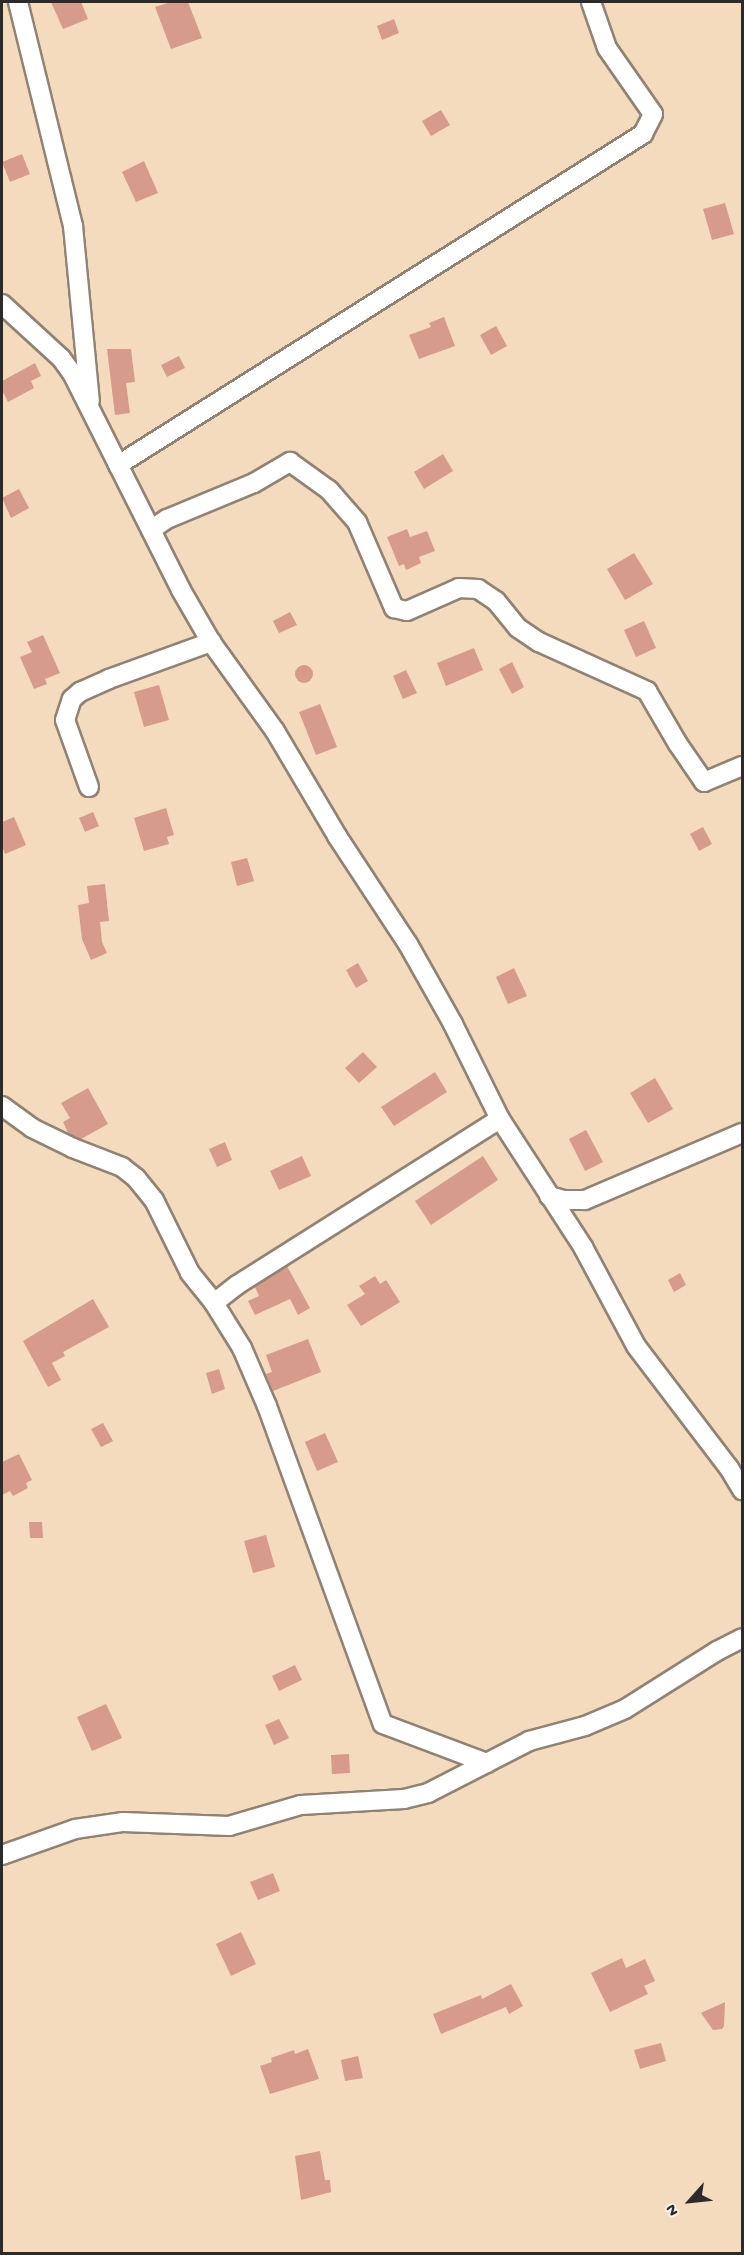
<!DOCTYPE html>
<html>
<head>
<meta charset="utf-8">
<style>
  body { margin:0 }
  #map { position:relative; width:744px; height:2255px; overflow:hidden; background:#f4dbbe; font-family:"Gochi Hand",sans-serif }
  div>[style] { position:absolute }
  .building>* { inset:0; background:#d69b8b }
  .round { border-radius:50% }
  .roads { filter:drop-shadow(2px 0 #908374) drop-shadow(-2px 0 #908374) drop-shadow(0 2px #908374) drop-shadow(0 -2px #908374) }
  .street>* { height:18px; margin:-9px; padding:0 9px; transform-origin:9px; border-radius:9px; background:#fff }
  span { translate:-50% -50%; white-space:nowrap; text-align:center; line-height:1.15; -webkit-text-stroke:4.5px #fcf5e5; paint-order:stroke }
  .frame { position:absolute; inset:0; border:3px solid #2b2b2b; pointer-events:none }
  .north { position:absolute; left:660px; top:2171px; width:60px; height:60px; -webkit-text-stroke:4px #fcf5e5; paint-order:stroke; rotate:243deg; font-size:16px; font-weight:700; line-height:24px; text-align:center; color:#2b2b2b }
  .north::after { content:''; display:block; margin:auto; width:21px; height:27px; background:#2b2b2b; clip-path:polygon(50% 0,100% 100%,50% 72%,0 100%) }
</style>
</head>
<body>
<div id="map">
  <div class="building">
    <i style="clip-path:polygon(51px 2px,81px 2px,88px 19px,63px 29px)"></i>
    <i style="clip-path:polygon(171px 2px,188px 2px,202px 38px,171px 49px,155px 7px)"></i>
    <i style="clip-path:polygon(394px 19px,399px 33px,382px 40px,377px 26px)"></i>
    <i style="clip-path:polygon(441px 110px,450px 125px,431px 136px,422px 121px)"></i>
    <i style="clip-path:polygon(22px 154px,30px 174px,10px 182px,2px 162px)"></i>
    <i style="clip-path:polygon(144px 161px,158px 193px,136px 202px,122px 172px)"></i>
    <i style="clip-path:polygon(725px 203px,734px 234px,712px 240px,703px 209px)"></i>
    <i style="clip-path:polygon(444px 317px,455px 346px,419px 359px,409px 335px,431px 327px,429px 323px)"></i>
    <i style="clip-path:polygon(496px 326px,507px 346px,491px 355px,480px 335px)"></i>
    <i style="clip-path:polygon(107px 349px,131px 349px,135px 382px,126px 383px,130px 413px,115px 415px)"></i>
    <i style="clip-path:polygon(179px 356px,185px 368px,167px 377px,161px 365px)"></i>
    <i style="clip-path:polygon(35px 363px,41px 376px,31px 381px,34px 388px,8px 402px,2px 390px,2px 381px)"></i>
    <i style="clip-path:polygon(443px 454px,453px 471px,424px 489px,414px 472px)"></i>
    <i style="clip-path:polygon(19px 489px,29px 508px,11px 518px,2px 498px)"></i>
    <i style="clip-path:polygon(407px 529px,410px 537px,427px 531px,435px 551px,419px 557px,421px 563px,406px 570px,404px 564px,399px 566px,387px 537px)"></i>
    <i style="clip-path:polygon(634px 553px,653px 584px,625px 600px,607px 569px)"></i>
    <i style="clip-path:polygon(290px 612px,297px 625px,279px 633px,273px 621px)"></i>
    <i style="clip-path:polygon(644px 621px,656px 648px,636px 657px,624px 630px)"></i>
    <i style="clip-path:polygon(43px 635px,60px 673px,45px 679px,47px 684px,34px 689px,20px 657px,32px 652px,27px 642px)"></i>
    <i style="clip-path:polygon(474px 648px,483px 670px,446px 686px,437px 663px)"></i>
    <i style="clip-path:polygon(512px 662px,524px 687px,512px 694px,499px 669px)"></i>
    <i class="round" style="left:295px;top:665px;width:18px;height:18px"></i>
    <i style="clip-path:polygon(406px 670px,417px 693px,403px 699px,393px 676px)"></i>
    <i style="clip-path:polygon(159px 685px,169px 720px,144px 727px,134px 692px)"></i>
    <i style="clip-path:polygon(320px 704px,337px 747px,316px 755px,299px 712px)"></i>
    <i style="clip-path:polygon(166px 808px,174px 835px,167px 837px,169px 844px,144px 851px,134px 818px)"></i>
    <i style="clip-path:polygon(93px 812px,99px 826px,85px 832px,79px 818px)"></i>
    <i style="clip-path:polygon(14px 817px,26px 845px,5px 854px,2px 846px,2px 822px)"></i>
    <i style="clip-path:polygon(703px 827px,712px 844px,699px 851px,690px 834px)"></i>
    <i style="clip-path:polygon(247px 858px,254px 881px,237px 886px,231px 862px)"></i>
    <i style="clip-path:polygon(105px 884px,109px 921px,100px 922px,102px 942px,107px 953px,91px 960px,82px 939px,78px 905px,89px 903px,87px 886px)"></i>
    <i style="clip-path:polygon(358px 963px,368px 981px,356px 988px,346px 970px)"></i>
    <i style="clip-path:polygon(514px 968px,527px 996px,508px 1004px,496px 977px)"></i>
    <i style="clip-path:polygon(363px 1052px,377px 1067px,359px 1083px,345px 1068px)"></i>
    <i style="clip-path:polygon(435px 1072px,447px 1092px,394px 1126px,381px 1107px)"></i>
    <i style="clip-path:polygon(655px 1078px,673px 1109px,648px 1123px,630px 1093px)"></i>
    <i style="clip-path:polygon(88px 1088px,108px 1124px,81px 1139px,68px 1133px,63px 1122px,70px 1118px,61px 1103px)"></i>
    <i style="clip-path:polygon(586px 1130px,603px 1162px,585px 1171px,569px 1139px)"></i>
    <i style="clip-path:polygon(225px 1142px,232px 1160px,217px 1167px,209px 1149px)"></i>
    <i style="clip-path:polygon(302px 1156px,311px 1176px,279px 1190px,270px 1171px)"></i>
    <i style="clip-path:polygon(483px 1156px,498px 1180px,431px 1225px,415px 1201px)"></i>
    <i style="clip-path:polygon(287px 1266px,310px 1308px,298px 1315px,290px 1299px,255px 1315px,248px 1301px,259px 1296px,255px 1287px)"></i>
    <i style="clip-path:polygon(680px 1273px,686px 1285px,674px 1292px,668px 1280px)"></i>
    <i style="clip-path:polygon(375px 1276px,380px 1284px,386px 1280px,400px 1302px,361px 1326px,347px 1305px,365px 1294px,359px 1286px)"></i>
    <i style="clip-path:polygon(93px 1299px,109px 1327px,63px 1352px,65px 1356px,52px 1363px,61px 1380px,48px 1387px,23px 1341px)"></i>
    <i style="clip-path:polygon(308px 1339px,321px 1372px,273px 1391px,266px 1374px,272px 1372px,266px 1355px)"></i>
    <i style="clip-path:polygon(219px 1369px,225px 1389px,212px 1394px,206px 1373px)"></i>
    <i style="clip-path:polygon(103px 1423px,113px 1441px,101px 1447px,91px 1429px)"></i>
    <i style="clip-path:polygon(325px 1433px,338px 1462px,317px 1471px,305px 1442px)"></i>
    <i style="clip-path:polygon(19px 1454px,32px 1480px,26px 1483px,28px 1488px,13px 1496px,10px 1491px,2px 1495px,2px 1462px)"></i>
    <i style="clip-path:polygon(29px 1522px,42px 1522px,43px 1538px,30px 1538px)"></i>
    <i style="clip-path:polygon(266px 1535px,275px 1567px,253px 1573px,244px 1541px)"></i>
    <i style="clip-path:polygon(295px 1665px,302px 1680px,279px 1691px,272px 1676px)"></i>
    <i style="clip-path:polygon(106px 1704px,122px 1738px,92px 1751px,77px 1717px)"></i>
    <i style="clip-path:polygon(279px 1719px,289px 1738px,274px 1745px,265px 1725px)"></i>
    <i style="clip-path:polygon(349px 1754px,350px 1773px,332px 1774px,331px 1755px)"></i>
    <i style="clip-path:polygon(273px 1873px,280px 1891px,258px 1900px,250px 1882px)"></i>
    <i style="clip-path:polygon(241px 1932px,256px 1964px,231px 1976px,216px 1944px)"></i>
    <i style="clip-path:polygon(622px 1958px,626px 1968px,645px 1959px,655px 1981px,644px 1986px,648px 1994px,610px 2012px,591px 1973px)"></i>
    <i style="clip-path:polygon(511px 1984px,523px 2006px,509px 2014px,506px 2007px,441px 2034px,433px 2014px,481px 1995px,482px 1999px)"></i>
    <i style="clip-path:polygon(725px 2002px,724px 2026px,722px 2029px,713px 2030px,701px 2013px)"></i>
    <i style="clip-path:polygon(661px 2043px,666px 2061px,640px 2069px,634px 2050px)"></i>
    <i style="clip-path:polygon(308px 2049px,319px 2079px,270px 2094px,260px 2066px,272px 2062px,271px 2058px,294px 2050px,295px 2054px)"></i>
    <i style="clip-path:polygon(358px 2056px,363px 2078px,345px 2081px,341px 2060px)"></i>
    <i style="clip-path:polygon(320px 2151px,325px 2180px,330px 2180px,331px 2192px,301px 2200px,295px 2156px)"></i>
  </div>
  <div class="roads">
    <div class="street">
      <i style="left:18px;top:2px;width:231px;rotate:76.2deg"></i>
      <i style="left:73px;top:226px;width:176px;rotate:84.5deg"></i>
      <i style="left:2px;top:304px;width:80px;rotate:42.5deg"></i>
      <i style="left:61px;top:358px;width:19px;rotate:54deg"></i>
      <i style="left:72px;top:373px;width:243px;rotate:63.3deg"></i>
      <i style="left:181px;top:590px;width:60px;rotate:60deg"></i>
      <i style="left:211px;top:642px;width:110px;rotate:54.3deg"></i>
      <i style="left:275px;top:731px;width:122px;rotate:59.4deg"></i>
      <i style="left:337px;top:836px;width:129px;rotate:56.7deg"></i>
      <i style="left:408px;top:944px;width:92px;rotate:60.6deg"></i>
      <i style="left:453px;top:1024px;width:106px;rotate:63.7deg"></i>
      <i style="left:500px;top:1119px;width:153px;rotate:57deg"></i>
      <i style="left:583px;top:1247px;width:112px;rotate:61.8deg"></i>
      <i style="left:636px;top:1346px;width:153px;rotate:52.7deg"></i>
      <i style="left:729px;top:1468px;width:26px;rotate:59deg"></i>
      <i style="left:118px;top:465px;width:621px;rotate:-32.23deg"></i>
      <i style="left:643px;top:134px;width:22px;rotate:-63deg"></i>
      <i style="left:653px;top:114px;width:80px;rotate:-124.9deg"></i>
      <i style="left:607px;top:48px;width:49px;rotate:-109.2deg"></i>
      <i style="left:151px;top:530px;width:19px;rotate:-35deg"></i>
      <i style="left:167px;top:519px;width:94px;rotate:-22.5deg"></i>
      <i style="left:254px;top:483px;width:42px;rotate:-30.3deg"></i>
      <i style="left:290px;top:462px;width:48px;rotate:35.7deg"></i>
      <i style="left:329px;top:490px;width:43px;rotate:48.8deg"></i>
      <i style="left:357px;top:522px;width:94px;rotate:66.7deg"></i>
      <i style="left:394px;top:608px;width:13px;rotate:13deg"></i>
      <i style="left:407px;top:611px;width:57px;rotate:-23.9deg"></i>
      <i style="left:459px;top:588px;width:19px;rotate:3deg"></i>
      <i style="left:478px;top:589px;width:22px;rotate:34deg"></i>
      <i style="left:496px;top:601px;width:35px;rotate:51deg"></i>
      <i style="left:518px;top:628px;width:25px;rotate:34deg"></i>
      <i style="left:539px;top:642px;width:119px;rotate:24.4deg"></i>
      <i style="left:647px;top:691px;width:61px;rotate:59.7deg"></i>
      <i style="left:678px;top:744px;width:46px;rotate:55.6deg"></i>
      <i style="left:704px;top:782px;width:41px;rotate:-22.8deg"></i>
      <i style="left:89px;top:787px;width:71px;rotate:-109.7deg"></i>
      <i style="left:65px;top:720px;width:22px;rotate:-72deg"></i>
      <i style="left:72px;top:699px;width:11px;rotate:-41deg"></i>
      <i style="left:80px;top:692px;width:32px;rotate:-24deg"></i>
      <i style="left:109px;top:679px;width:109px;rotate:-19.9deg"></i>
      <i style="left:2px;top:1106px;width:37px;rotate:36deg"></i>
      <i style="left:32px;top:1128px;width:46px;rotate:26deg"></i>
      <i style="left:73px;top:1148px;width:53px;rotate:21.2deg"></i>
      <i style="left:122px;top:1167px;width:18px;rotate:38deg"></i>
      <i style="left:136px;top:1178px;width:28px;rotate:51deg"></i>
      <i style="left:154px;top:1200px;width:81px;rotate:63.7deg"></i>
      <i style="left:190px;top:1273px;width:38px;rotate:51deg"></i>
      <i style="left:214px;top:1303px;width:29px;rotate:-38deg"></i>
      <i style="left:237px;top:1285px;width:311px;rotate:-32.3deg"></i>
      <i style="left:549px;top:1196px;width:16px;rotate:15deg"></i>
      <i style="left:564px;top:1200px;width:21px"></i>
      <i style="left:585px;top:1200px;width:171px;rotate:-23.1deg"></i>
      <i style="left:214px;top:1303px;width:53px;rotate:58.1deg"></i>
      <i style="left:242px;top:1348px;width:63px;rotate:66.7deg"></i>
      <i style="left:267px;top:1406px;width:338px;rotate:70deg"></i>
      <i style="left:383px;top:1724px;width:111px;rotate:20.6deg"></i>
      <i style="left:2px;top:1855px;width:77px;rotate:-19.6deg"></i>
      <i style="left:75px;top:1829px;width:49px;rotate:-8.3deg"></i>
      <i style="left:123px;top:1822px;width:106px;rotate:2.2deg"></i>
      <i style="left:229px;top:1826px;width:75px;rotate:-16.3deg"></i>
      <i style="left:301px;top:1805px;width:103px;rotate:-3.3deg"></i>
      <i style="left:404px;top:1799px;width:25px;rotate:-14deg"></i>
      <i style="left:428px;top:1793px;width:114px;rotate:-27.2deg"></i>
      <i style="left:529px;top:1741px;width:58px;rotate:-15deg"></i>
      <i style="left:585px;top:1726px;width:43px;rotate:-23deg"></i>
      <i style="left:625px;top:1709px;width:109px;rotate:-32.2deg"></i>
      <i style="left:717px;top:1651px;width:28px;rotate:-27deg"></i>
    </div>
  </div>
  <div class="frame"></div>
  <div class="north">N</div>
</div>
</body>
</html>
